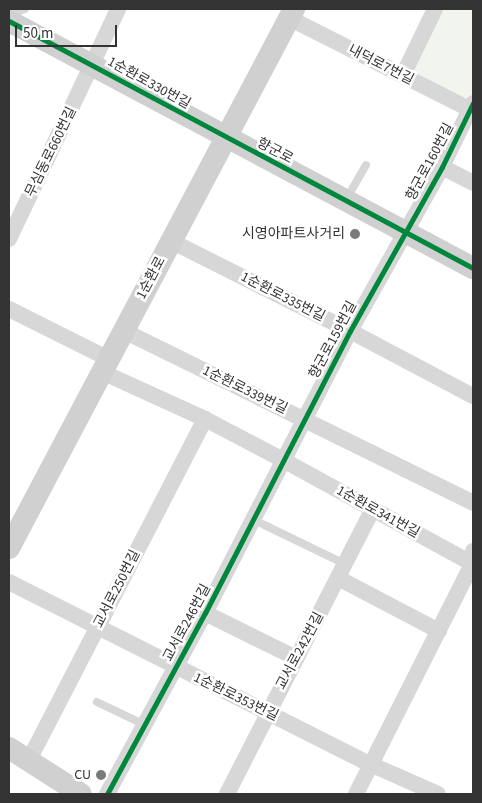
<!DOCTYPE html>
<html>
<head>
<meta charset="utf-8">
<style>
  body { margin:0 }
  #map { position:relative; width:482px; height:803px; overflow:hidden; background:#fff; font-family:"Source Sans 3","Noto Sans KR",sans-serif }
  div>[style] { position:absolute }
  .green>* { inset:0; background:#f1f5ed }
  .lane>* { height:8px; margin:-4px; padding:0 4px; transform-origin:4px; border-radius:4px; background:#d7d7d7 }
  .street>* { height:16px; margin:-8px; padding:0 8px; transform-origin:8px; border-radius:8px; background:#d7d7d7 }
  .secondary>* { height:22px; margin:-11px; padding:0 11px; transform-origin:11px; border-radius:11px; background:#d0d0d0 }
  .cycleway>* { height:5px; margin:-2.5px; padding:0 2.5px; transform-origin:2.5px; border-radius:2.5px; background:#00873e }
  .dots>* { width:14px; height:14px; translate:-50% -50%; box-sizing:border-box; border:2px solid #fff; border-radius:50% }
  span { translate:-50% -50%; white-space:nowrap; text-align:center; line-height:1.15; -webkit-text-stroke:5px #fff; paint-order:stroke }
  .street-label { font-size:14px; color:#333 }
  .poi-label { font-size:14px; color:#333 }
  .right { translate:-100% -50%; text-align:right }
  .frame { position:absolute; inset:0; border:10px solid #333; pointer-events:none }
  .scale { position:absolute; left:15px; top:25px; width:102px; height:22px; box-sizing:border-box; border:2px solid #333; border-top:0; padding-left:6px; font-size:15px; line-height:18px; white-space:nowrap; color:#333; -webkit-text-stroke:4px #fff; paint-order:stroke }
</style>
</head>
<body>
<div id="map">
  <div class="green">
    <i style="clip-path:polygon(440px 9px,473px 9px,472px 95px,459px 99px,416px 77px,413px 64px)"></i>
  </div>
  <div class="lane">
    <i style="left:9px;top:15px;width:17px;rotate:-21deg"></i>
    <i style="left:347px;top:198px;width:38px;rotate:-60deg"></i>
    <i style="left:252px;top:519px;width:103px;rotate:25.8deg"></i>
    <i style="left:97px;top:702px;width:53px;rotate:25.6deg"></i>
  </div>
  <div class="street">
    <i style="left:289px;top:18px;width:206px;rotate:26.8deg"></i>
    <i style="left:403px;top:75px;width:73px;rotate:-64.1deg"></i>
    <i style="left:442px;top:167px;width:35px;rotate:27deg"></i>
    <i style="left:9px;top:239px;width:255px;rotate:-64.6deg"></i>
    <i style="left:171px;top:241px;width:200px;rotate:26.7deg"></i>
    <i style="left:350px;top:331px;width:139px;rotate:27.9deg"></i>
    <i style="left:9px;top:309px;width:112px;rotate:26.6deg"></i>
    <i style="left:124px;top:331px;width:389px;rotate:26.2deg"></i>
    <i style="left:102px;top:372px;width:113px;rotate:24.5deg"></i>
    <i style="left:205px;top:419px;width:88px;rotate:27.7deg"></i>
    <i style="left:283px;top:460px;width:217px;rotate:28.7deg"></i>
    <i style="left:338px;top:578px;width:114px;rotate:27.7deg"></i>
    <i style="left:9px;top:582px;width:404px;rotate:26.8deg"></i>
    <i style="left:370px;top:764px;width:74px;rotate:23.8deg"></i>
    <i style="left:205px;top:613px;width:102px;rotate:26.3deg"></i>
    <i style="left:29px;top:760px;width:384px;rotate:-62.7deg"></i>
    <i style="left:107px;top:794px;width:206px;rotate:-61.6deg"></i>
    <i style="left:205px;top:613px;width:317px;rotate:-62.8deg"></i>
    <i style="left:350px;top:331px;width:188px;rotate:-60.7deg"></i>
    <i style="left:442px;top:167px;width:71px;rotate:-64.2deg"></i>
    <i style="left:227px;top:794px;width:320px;rotate:-62.9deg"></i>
    <i style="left:356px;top:794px;width:258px;rotate:-63.2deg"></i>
    <i style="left:472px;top:564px;width:13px;rotate:-86deg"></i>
  </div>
  <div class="secondary">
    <i style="left:9px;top:21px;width:526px;rotate:28.03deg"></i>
    <i style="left:9px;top:548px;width:610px;rotate:-62.13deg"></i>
    <i style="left:9px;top:748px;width:85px;rotate:32.6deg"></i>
  </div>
  <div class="cycleway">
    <i style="left:9px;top:21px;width:526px;rotate:28.03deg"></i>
    <i style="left:107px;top:794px;width:206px;rotate:-61.6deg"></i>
    <i style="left:205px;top:613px;width:317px;rotate:-62.8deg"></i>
    <i style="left:350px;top:331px;width:188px;rotate:-60.7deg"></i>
    <i style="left:442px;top:167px;width:71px;rotate:-64.2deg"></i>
  </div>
  <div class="dots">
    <i style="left:355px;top:234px;background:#7a7a7a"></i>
    <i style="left:101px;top:775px;background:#7a7a7a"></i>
  </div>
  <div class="street-label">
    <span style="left:381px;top:65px;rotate:27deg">내덕로7번길</span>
    <span style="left:149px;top:83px;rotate:29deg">1순환로330번길</span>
    <span style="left:275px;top:151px;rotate:28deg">향군로</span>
    <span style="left:51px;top:152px;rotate:-64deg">무심동로660번길</span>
    <span style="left:430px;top:162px;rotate:-62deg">향군로160번길</span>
    <span style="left:151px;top:278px;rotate:-62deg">1순환로</span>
    <span style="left:283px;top:297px;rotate:27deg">1순환로335번길</span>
    <span style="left:333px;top:340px;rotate:-62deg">향군로159번길</span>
    <span style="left:245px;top:390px;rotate:26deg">1순환로339번길</span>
    <span style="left:378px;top:512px;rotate:29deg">1순환로341번길</span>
    <span style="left:117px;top:589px;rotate:-63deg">교서로250번길</span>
    <span style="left:187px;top:623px;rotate:-62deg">교서로246번길</span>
    <span style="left:300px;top:651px;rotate:-62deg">교서로242번길</span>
    <span style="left:236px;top:697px;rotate:26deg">1순환로353번길</span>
  </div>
  <div class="poi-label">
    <span class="right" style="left:345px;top:234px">시영아파트사거리</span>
    <span class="right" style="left:91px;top:775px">CU</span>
  </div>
  <div class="frame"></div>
  <div class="scale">50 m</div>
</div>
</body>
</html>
